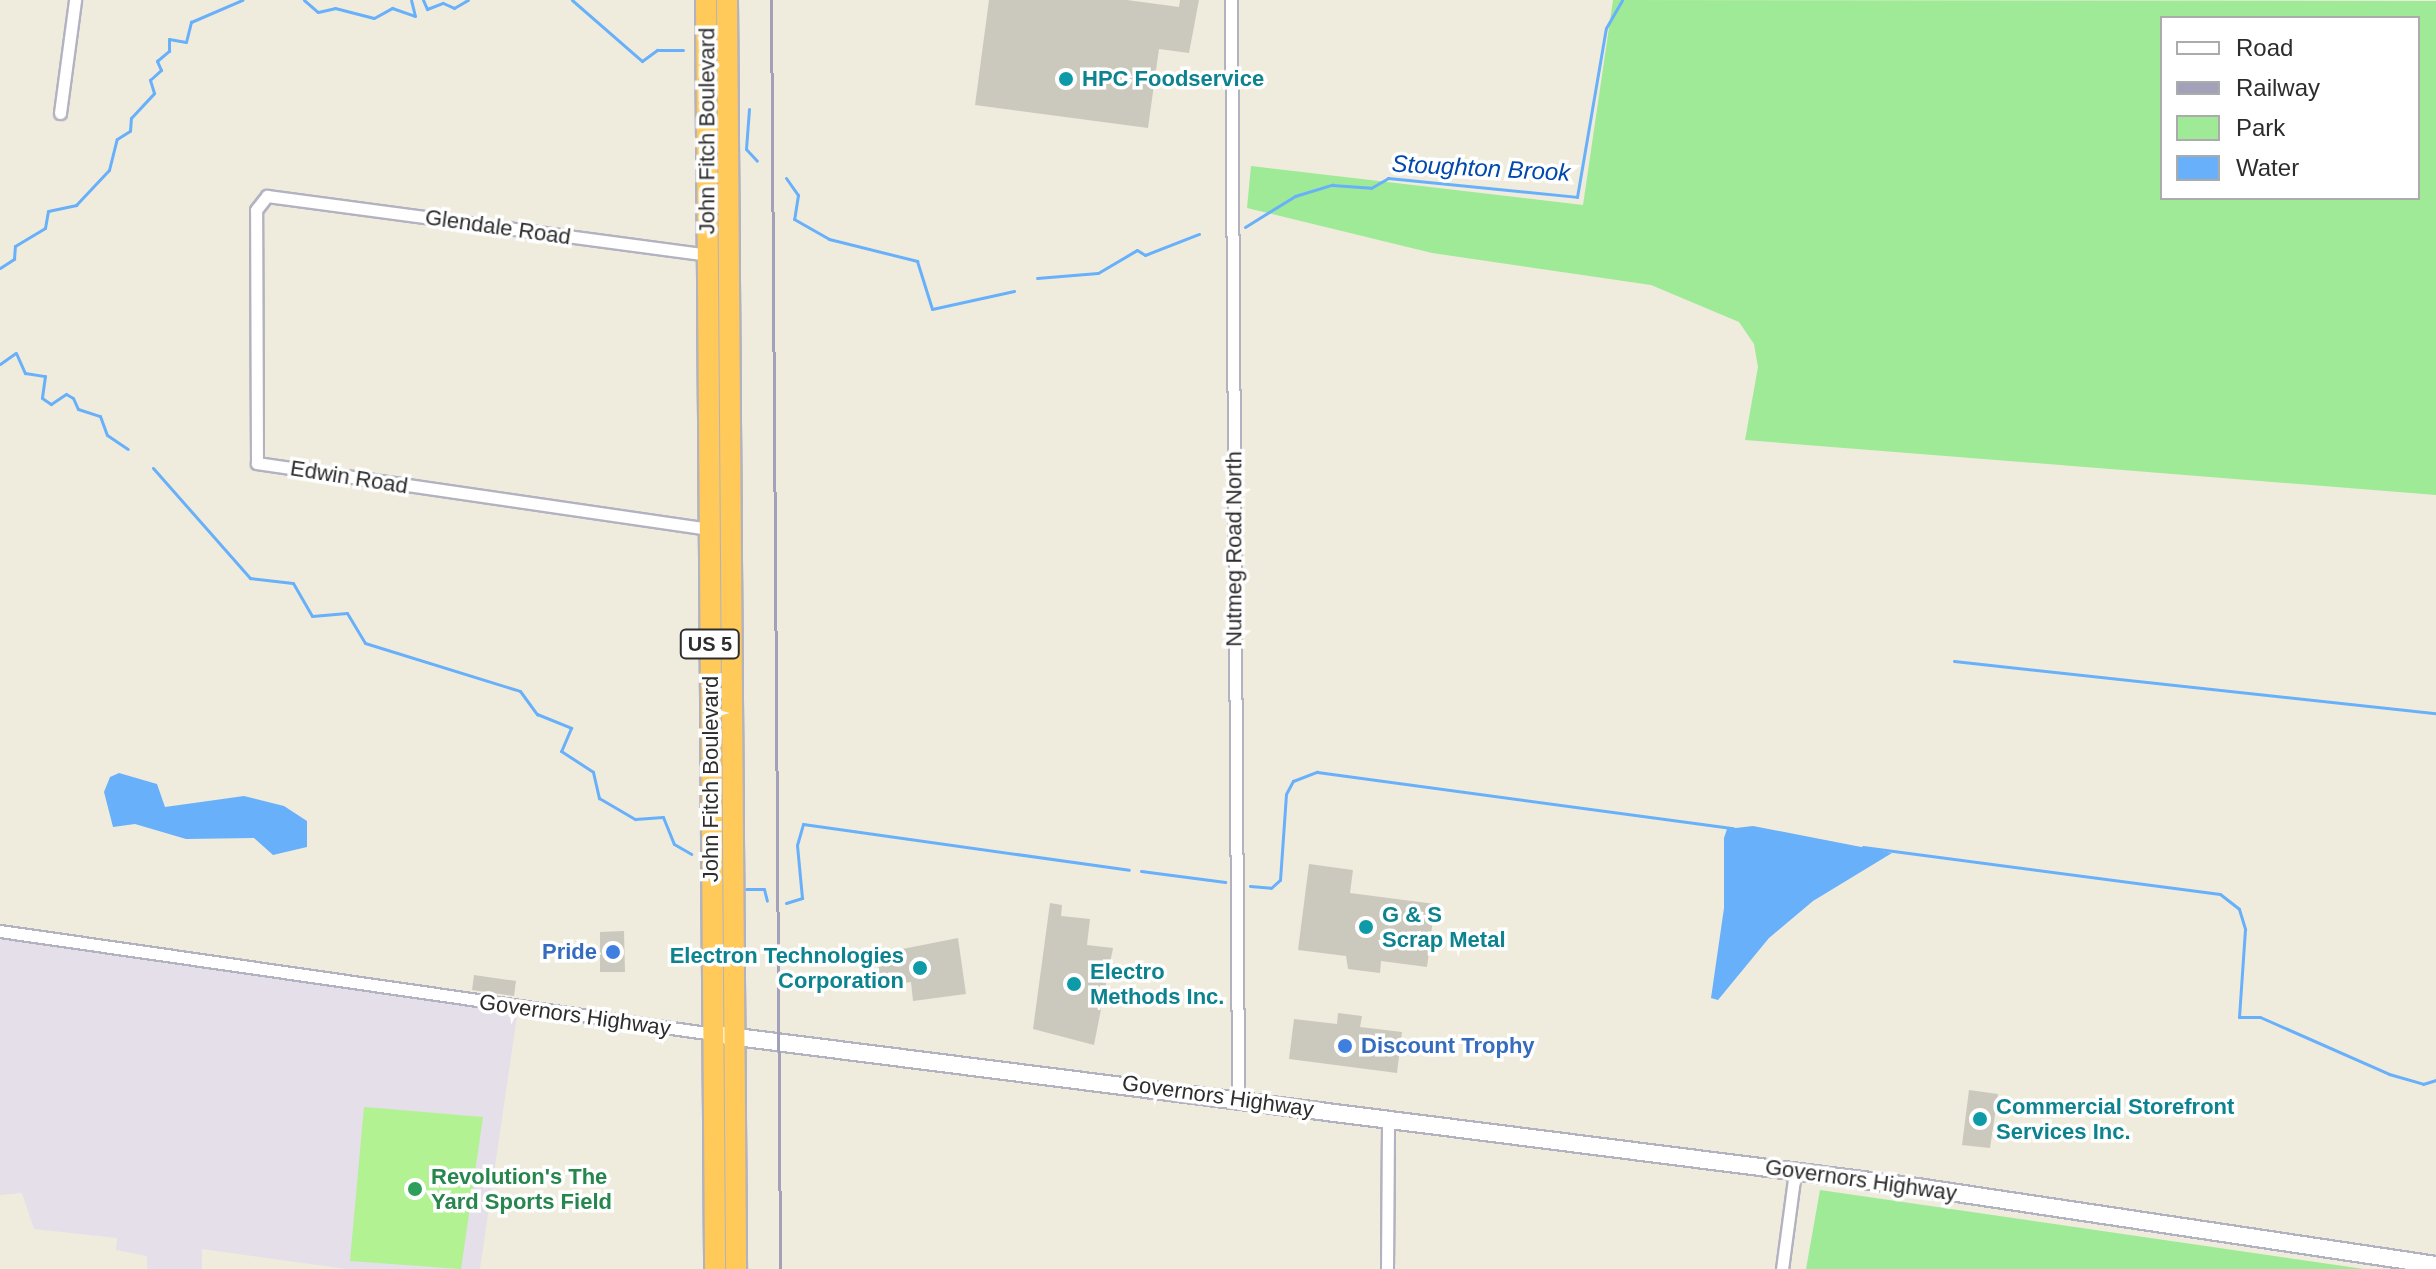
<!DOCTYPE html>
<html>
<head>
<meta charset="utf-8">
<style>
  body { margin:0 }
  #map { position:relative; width:2436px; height:1269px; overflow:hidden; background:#efecde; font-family:Helvetica,sans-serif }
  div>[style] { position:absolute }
  .industrial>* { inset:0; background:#e4dfe8 }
  .green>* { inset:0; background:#9fea97 }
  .pitch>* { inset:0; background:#b2f292 }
  .water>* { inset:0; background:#69b0fa }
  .stream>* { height:3px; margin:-1.5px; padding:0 1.5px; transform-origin:1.5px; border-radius:1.5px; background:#69b0fa }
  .building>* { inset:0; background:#cbc9bd }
  .roads { filter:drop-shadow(2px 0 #b3b2c1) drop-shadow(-2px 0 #b3b2c1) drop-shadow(0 2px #b3b2c1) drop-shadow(0 -2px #b3b2c1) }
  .street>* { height:11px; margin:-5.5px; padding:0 5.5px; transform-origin:5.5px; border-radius:5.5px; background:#fff }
  .secondary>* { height:16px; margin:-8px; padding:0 8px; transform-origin:8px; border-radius:8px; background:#fff }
  .highway>* { height:20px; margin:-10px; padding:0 10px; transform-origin:10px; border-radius:10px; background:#ffca5a }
  .rail>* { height:3px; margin:-1.5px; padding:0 1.5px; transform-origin:1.5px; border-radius:1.5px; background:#a3a0b9 }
  .dots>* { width:22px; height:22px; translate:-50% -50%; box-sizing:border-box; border:4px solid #fff; border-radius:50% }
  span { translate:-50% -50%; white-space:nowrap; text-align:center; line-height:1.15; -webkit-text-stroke:7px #fff; paint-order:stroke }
  .shield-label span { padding:2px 6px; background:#fff; border:2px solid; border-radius:6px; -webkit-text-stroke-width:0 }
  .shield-label { font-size:20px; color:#2d2d2d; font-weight:700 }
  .culture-label { font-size:22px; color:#0d838f; font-weight:700 }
  .left { translate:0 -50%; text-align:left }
  .right { translate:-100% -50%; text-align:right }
  .street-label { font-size:22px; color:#2d2d2d }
  .shop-label { font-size:22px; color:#366cbe; font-weight:700 }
  .leisure-label { font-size:22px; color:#27864d; font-weight:700 }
  .water-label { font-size:24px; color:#0148ac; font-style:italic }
  .legend { position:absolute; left:2160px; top:16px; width:260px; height:184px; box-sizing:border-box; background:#fff; border:2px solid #ababab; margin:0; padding:10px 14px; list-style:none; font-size:24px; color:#2d2d2d }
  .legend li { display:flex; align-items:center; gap:16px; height:40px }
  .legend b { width:40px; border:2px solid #ababab }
</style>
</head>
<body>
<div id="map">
  <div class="industrial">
    <i style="clip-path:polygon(0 938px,518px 1009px,480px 1269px,346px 1269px,202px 1249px,202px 1269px,147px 1269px,147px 1256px,116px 1250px,117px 1238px,34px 1229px,22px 1193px,0 1195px)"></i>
  </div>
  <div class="green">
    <i style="clip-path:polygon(evenodd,1613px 0,2436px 1px,2436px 495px,1745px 440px,1758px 367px,1754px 344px,1739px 322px,1651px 285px,1432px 253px,1247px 208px,1251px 166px,1583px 205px,1613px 0,2418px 18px,2418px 198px,2162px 198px,2162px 18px,2418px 18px)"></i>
    <i style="clip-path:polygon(1820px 1190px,2364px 1269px,1806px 1269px)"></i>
  </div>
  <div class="pitch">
    <i style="clip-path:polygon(364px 1107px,483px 1117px,461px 1269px,350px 1261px)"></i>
  </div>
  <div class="water">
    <i style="clip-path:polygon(119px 773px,157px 784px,165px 807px,244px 796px,284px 806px,307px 821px,307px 847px,273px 855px,254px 838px,186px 839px,135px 824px,113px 827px,104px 792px,110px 777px)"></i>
    <i style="clip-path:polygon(1753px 826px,1892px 853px,1813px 901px,1769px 938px,1718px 1000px,1711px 998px,1724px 908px,1724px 838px,1727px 829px)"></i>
  </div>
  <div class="stream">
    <i style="left:304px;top:0;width:18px;rotate:41deg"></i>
    <i style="left:318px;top:12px;width:17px;rotate:-13deg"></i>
    <i style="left:335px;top:8px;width:40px;rotate:14.4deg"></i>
    <i style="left:374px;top:18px;width:21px;rotate:-29deg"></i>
    <i style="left:392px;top:8px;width:24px;rotate:19deg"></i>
    <i style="left:415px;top:16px;width:16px;rotate:-104deg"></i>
    <i style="left:423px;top:0;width:10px;rotate:66deg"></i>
    <i style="left:427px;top:9px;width:17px;rotate:-21deg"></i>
    <i style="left:443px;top:3px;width:12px;rotate:24deg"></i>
    <i style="left:454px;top:8px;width:16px;rotate:-30deg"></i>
    <i style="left:572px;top:0;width:93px;rotate:41.1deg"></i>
    <i style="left:642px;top:61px;width:19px;rotate:-36deg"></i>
    <i style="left:657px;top:50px;width:26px"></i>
    <i style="left:749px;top:109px;width:40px;rotate:94.3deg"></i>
    <i style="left:746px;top:149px;width:16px;rotate:47deg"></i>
    <i style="left:786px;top:178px;width:21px;rotate:55deg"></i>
    <i style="left:798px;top:195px;width:24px;rotate:99deg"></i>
    <i style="left:794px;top:219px;width:40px;rotate:29.7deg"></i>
    <i style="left:829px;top:239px;width:91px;rotate:14deg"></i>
    <i style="left:917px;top:261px;width:50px;rotate:72.6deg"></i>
    <i style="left:932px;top:309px;width:84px;rotate:-12.4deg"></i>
    <i style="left:1245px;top:227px;width:59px;rotate:-31.8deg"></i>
    <i style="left:1295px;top:196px;width:39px;rotate:-17deg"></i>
    <i style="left:1332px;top:185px;width:39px;rotate:4deg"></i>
    <i style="left:1371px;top:188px;width:20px;rotate:-30deg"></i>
    <i style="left:1388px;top:178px;width:190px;rotate:5.7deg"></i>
    <i style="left:1577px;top:197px;width:171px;rotate:-80.3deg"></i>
    <i style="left:1606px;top:28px;width:32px;rotate:-60deg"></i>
    <i style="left:0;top:268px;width:17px;rotate:-33deg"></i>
    <i style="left:14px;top:259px;width:13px;rotate:-86deg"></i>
    <i style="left:15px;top:246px;width:35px;rotate:-31deg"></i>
    <i style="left:45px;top:228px;width:17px;rotate:-80deg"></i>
    <i style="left:48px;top:211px;width:29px;rotate:-12deg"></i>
    <i style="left:76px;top:205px;width:48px;rotate:-46.7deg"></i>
    <i style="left:109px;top:170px;width:32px;rotate:-76deg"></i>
    <i style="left:117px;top:139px;width:15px;rotate:-32deg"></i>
    <i style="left:130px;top:131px;width:13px;rotate:-86deg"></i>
    <i style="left:131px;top:118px;width:34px;rotate:-47deg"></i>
    <i style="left:154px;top:93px;width:14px;rotate:-107deg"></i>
    <i style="left:150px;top:80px;width:15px;rotate:-42deg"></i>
    <i style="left:161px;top:70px;width:10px;rotate:-114deg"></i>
    <i style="left:157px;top:61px;width:16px;rotate:-40deg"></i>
    <i style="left:169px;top:51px;width:12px;rotate:-90deg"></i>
    <i style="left:169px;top:39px;width:17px;rotate:10deg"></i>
    <i style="left:186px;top:42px;width:21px;rotate:-76deg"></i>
    <i style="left:191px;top:22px;width:56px;rotate:-23.3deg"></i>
    <i style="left:1037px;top:278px;width:61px;rotate:-4.7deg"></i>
    <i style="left:1098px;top:273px;width:45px;rotate:-30.5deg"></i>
    <i style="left:1137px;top:250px;width:9px;rotate:32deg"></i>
    <i style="left:1145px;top:255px;width:58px;rotate:-21.3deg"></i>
    <i style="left:0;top:364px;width:19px;rotate:-35deg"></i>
    <i style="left:16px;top:353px;width:22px;rotate:66deg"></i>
    <i style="left:25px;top:373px;width:20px;rotate:9deg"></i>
    <i style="left:45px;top:376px;width:22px;rotate:98deg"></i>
    <i style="left:42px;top:398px;width:11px;rotate:34deg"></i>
    <i style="left:51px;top:404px;width:18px;rotate:-34deg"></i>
    <i style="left:66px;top:394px;width:8px;rotate:30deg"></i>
    <i style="left:73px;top:398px;width:12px;rotate:66deg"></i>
    <i style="left:78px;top:409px;width:23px;rotate:18deg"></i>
    <i style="left:100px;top:416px;width:20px;rotate:70deg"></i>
    <i style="left:107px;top:435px;width:25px;rotate:34deg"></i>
    <i style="left:153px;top:468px;width:147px;rotate:48.6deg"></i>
    <i style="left:250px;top:578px;width:43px;rotate:6.6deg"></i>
    <i style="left:293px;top:583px;width:38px;rotate:60deg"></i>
    <i style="left:312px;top:616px;width:35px;rotate:-5deg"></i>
    <i style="left:347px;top:613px;width:35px;rotate:59deg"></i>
    <i style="left:365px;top:643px;width:162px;rotate:17.2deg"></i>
    <i style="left:520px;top:691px;width:29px;rotate:54deg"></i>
    <i style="left:537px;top:714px;width:37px;rotate:22deg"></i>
    <i style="left:571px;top:728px;width:25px;rotate:113deg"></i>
    <i style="left:561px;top:751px;width:38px;rotate:33deg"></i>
    <i style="left:593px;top:772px;width:27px;rotate:77deg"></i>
    <i style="left:599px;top:798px;width:42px;rotate:30.3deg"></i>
    <i style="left:635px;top:819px;width:28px;rotate:-4deg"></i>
    <i style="left:663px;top:817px;width:29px;rotate:68deg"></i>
    <i style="left:674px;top:844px;width:20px;rotate:30deg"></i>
    <i style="left:1954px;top:661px;width:485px;rotate:6.2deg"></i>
    <i style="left:1863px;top:847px;width:360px;rotate:7.5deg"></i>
    <i style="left:2220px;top:894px;width:24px;rotate:38deg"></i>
    <i style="left:2239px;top:909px;width:21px;rotate:73deg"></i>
    <i style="left:2245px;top:929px;width:88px;rotate:93.9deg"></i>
    <i style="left:2239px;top:1017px;width:21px"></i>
    <i style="left:2260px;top:1017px;width:141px;rotate:23.8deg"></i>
    <i style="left:2389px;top:1074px;width:35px;rotate:16deg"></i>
    <i style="left:2423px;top:1084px;width:14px;rotate:-17deg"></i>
    <i style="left:1141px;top:871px;width:85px;rotate:7.5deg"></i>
    <i style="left:1250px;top:886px;width:21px;rotate:5deg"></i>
    <i style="left:1271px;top:888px;width:12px;rotate:-42deg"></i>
    <i style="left:1280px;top:880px;width:86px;rotate:-86deg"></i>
    <i style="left:1286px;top:794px;width:15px;rotate:-62deg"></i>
    <i style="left:1293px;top:781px;width:26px;rotate:-21deg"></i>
    <i style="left:1317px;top:772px;width:420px;rotate:7.7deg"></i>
    <i style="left:746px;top:889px;width:18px"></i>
    <i style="left:764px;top:889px;width:12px;rotate:76deg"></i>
    <i style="left:786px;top:903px;width:17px;rotate:-17deg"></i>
    <i style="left:802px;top:898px;width:53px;rotate:-95.4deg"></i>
    <i style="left:797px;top:845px;width:22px;rotate:-74deg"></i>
    <i style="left:803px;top:824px;width:329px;rotate:8deg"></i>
  </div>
  <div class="building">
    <i style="clip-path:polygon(989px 0,1127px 0,1179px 7px,1180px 0,1199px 0,1189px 53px,1159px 49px,1148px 128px,975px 105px)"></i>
    <i style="clip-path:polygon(1309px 864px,1353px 870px,1350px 893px,1435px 904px,1427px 967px,1381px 961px,1380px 973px,1348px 969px,1346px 956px,1298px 950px)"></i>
    <i style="clip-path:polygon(1050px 903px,1062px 905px,1061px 916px,1090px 919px,1087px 945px,1113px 948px,1094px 1045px,1033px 1029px)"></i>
    <i style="clip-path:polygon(624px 931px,625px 972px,600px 972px,600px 932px)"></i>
    <i style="clip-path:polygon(958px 938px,966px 994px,913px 1001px,911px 982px,881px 986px,877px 954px)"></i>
    <i style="clip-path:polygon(474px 975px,516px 981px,514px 996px,472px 990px)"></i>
    <i style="clip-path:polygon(1338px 1013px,1362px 1016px,1360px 1027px,1402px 1032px,1397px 1073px,1289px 1059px,1294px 1019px,1337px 1024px)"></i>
    <i style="clip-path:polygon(1969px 1090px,1998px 1094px,1990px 1148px,1962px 1145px)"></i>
  </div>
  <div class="roads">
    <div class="street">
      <i style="left:1231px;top:0;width:1098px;rotate:89.63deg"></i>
      <i style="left:60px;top:113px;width:114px;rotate:-82.4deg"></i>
      <i style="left:709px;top:529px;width:457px;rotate:-171.7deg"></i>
      <i style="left:257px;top:463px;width:253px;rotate:-90.2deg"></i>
      <i style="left:256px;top:210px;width:18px;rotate:-52deg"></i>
      <i style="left:267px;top:196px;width:448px;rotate:7.6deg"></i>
      <i style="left:0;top:931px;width:720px;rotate:8.22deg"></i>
      <i style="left:1387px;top:1269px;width:150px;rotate:-89.6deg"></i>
      <i style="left:1782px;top:1269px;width:99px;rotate:-82.4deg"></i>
    </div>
    <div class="secondary">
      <i style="left:713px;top:1034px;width:1214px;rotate:7.24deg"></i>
      <i style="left:1917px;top:1187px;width:525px;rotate:8.55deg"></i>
    </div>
    <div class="highway">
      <i style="left:706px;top:0;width:1269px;rotate:89.59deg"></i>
      <i style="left:727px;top:0;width:1269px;rotate:89.59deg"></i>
    </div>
  </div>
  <div class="rail">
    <i style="left:771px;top:0;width:1269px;rotate:89.59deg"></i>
  </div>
  <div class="dots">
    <i style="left:1066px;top:79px;background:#0f9aa8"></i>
    <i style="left:1366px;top:927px;background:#0f9aa8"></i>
    <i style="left:613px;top:952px;background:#3f7fe0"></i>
    <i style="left:920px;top:968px;background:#0f9aa8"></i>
    <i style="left:1074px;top:984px;background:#0f9aa8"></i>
    <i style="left:1345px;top:1046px;background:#3f7fe0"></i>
    <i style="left:1980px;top:1119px;background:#0f9aa8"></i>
    <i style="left:415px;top:1189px;background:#2e9e5b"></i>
  </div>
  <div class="shield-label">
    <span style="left:710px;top:644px">US 5</span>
  </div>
  <div class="culture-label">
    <span class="left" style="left:1082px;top:79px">HPC Foodservice</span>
    <span class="left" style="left:1382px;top:927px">G &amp; S<br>Scrap Metal</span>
    <span class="right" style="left:904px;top:968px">Electron Technologies<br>Corporation</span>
    <span class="left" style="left:1090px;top:984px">Electro<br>Methods Inc.</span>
    <span class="left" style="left:1996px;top:1119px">Commercial Storefront<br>Services Inc.</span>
  </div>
  <div class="street-label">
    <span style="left:707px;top:131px;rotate:-90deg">John Fitch Boulevard</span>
    <span style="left:498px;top:227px;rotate:8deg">Glendale Road</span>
    <span style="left:349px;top:477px;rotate:9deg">Edwin Road</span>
    <span style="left:1234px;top:549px;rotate:-90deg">Nutmeg Road North</span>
    <span style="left:711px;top:779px;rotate:-90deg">John Fitch Boulevard</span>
    <span style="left:575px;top:1015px;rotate:8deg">Governors Highway</span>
    <span style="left:1218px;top:1096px;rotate:8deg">Governors Highway</span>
    <span style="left:1861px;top:1180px;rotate:8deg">Governors Highway</span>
  </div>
  <div class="shop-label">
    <span class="right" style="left:597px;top:952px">Pride</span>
    <span class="left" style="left:1361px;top:1046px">Discount Trophy</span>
  </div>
  <div class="leisure-label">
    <span class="left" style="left:431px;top:1189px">Revolution's The<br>Yard Sports Field</span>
  </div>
  <div class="water-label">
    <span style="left:1481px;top:168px;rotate:3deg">Stoughton Brook</span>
  </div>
  <ul class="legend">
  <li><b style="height:10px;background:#fff"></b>Road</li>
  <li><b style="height:10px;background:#a3a0b9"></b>Railway</li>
  <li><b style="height:22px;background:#9fea97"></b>Park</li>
  <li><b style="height:22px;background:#69b0fa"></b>Water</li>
  </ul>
</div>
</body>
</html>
